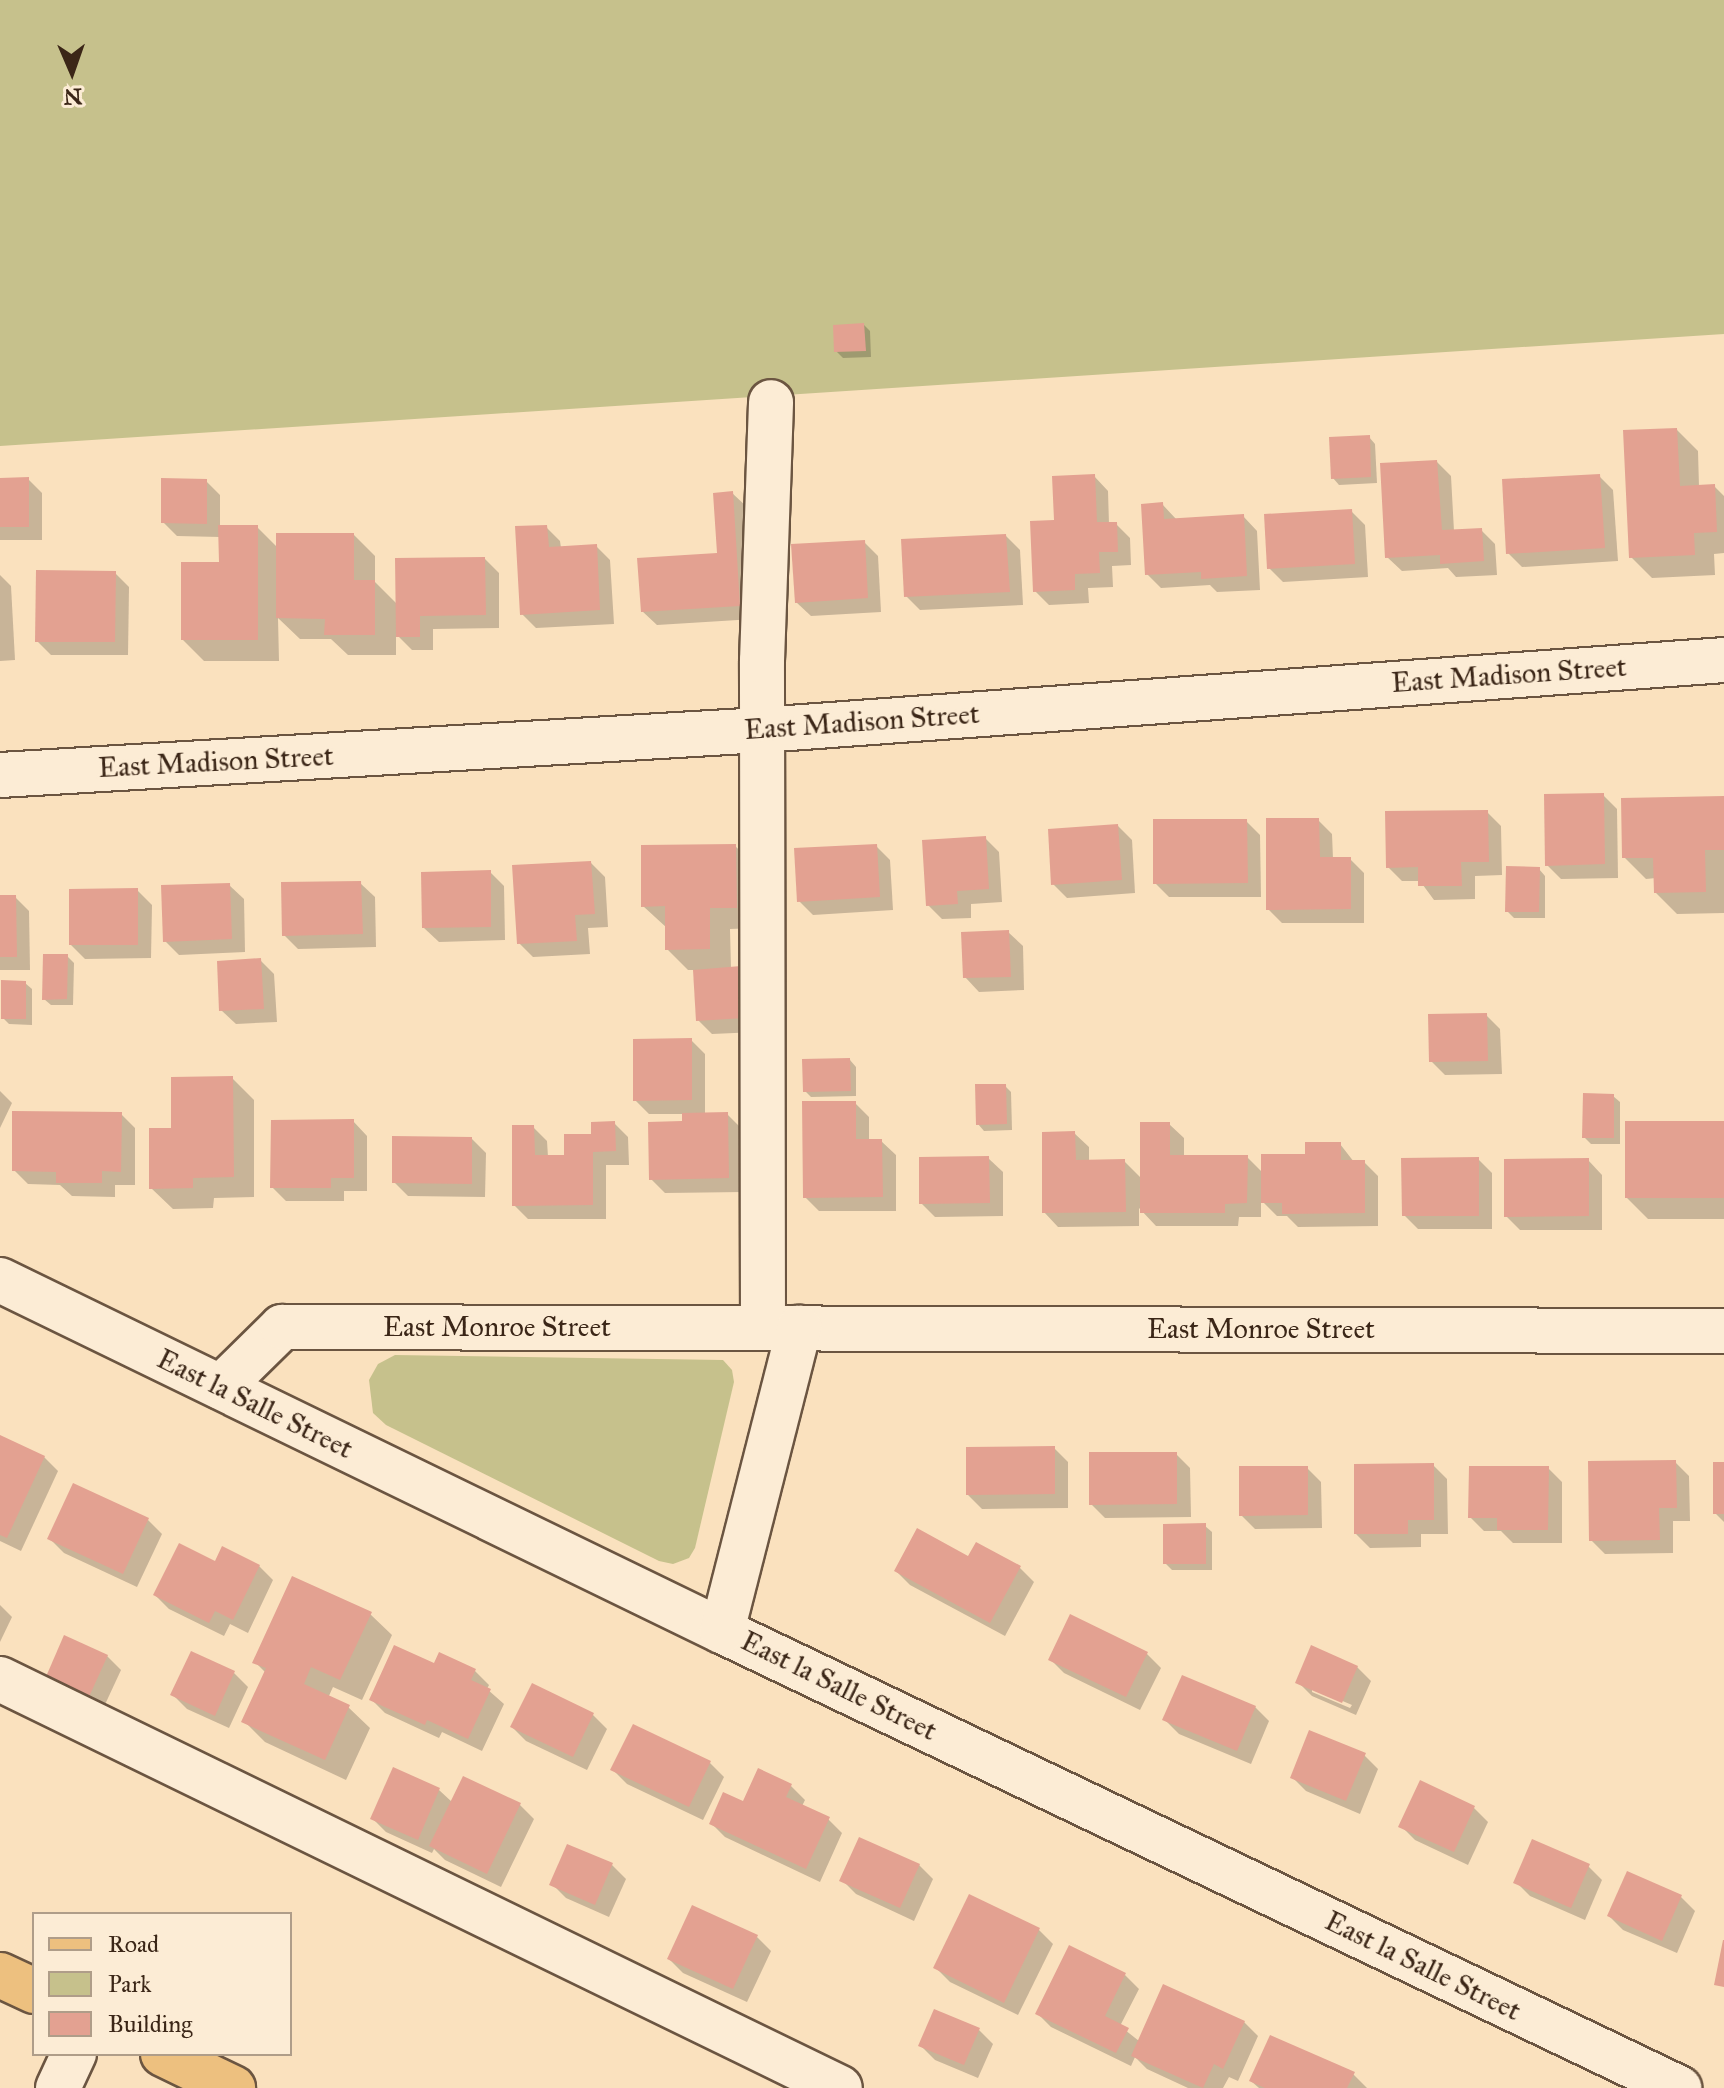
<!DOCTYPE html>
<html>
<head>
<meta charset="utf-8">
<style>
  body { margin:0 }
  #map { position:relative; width:1724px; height:2088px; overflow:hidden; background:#fae1be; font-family:"IM FELL Great Primer",serif }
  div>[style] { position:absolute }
  .green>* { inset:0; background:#c6c18c }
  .shadow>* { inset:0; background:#0003 }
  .building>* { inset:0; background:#e3a191 }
  .roads { filter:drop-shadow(2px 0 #6b5541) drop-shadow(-2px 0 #6b5541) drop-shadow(0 2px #6b5541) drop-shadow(0 -2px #6b5541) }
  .minor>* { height:44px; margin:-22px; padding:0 22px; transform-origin:22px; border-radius:22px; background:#fcecd5 }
  .major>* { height:44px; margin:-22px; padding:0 22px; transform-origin:22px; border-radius:22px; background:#edc07f }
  span { translate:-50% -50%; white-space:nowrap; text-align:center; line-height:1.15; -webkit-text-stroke:6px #fcecd5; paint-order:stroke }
  .street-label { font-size:28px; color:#3b2617 }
  .legend { position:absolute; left:32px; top:1912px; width:260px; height:144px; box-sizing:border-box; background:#fcecd5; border:2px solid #af9d89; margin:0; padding:10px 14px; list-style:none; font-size:24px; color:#3b2617 }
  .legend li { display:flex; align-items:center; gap:16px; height:40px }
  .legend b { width:40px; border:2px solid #af9d89 }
  .north { position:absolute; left:32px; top:32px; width:80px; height:80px; -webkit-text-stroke:6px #fcecd5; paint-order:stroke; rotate:178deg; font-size:22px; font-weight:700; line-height:32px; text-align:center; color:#3b2617 }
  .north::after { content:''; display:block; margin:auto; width:28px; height:36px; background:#3b2617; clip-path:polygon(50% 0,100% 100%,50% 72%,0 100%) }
</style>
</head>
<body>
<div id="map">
  <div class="green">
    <i style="clip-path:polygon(0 0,1724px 0,1724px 334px,0 446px)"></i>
    <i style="clip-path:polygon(395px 1355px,723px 1360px,732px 1370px,734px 1382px,695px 1548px,689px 1558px,673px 1564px,659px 1561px,386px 1425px,373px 1413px,369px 1380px,378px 1364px)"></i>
  </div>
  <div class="shadow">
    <i style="clip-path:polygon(864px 325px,870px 331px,871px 357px,843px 358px,836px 351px)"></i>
    <i style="clip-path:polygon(1677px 430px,1698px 451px,1699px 487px,1714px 486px,1724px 496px,1724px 553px,1714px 554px,1715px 575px,1652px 578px,1631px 557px)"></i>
    <i style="clip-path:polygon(1369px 437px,1375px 444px,1377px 483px,1339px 485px,1333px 478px)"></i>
    <i style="clip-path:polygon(1437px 462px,1451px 476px,1454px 531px,1481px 530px,1495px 544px,1497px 575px,1456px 577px,1448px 568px,1402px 571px,1387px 557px)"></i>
    <i style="clip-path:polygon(1094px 476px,1108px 491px,1109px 524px,1116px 524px,1130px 538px,1131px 565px,1112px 566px,1113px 587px,1088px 588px,1089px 603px,1049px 605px,1035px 591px,1057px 522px)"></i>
    <i style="clip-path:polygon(1599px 476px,1613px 490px,1618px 561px,1522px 567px,1508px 553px)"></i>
    <i style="clip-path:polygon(28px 479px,42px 493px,42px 540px,0 540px,0 480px)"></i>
    <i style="clip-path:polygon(206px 481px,220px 495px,220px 527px,257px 527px,278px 548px,354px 535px,375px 556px,375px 582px,398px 605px,485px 559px,499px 573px,499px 628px,433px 629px,433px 650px,412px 650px,396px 634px,396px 655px,348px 655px,331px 639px,300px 639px,278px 618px,279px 661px,204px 661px,183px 640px,221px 564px,220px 537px,177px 536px,163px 522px)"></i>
    <i style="clip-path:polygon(732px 493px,747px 507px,754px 619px,657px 625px,642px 611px,719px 555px)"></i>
    <i style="clip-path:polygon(1162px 504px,1176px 519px,1243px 516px,1257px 531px,1260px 590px,1217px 592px,1210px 585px,1161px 588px,1147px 574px)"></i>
    <i style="clip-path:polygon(1351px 511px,1365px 525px,1368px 577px,1283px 582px,1269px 568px)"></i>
    <i style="clip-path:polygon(546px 527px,560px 541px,561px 548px,596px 546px,610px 560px,614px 624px,536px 628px,522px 614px)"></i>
    <i style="clip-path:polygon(1006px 536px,1020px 550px,1023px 605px,920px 610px,906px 596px)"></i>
    <i style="clip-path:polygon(864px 542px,878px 556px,881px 612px,811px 616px,796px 602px)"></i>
    <i style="clip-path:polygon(115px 573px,129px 587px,128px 655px,51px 655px,37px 641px)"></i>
    <i style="clip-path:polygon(0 575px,11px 586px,15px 660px,0 661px)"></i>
    <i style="clip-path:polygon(1603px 795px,1617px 809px,1618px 878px,1561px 879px,1547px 865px)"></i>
    <i style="clip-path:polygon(1724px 798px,1724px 913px,1677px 914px,1656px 893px,1656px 878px,1646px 879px,1624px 857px)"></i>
    <i style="clip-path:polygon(1487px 812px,1501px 826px,1502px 875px,1475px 876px,1475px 899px,1434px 900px,1420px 881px,1402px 881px,1388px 867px)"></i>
    <i style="clip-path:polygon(1318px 820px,1332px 834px,1333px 859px,1350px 859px,1364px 873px,1364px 923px,1282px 923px,1268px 909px)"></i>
    <i style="clip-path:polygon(1246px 821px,1260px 835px,1261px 897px,1169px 897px,1155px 883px)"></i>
    <i style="clip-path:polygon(1118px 826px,1132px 840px,1135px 893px,1067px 898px,1053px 884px)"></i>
    <i style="clip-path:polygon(985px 838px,999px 852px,1002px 902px,971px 904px,971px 918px,942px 919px,928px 905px)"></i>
    <i style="clip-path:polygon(735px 846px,757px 867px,757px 928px,730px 929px,731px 969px,757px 1032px,712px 1034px,698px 1020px,695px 970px,688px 970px,667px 949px,667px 928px,643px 906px)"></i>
    <i style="clip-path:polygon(876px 846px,890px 860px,893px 910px,813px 915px,799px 901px)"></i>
    <i style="clip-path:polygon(591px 863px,605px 877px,608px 927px,588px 928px,590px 954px,533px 957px,519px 943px)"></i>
    <i style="clip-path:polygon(1539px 869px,1545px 876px,1545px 918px,1514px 918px,1507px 911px)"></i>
    <i style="clip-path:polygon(490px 872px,504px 886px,505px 940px,439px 942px,424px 928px)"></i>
    <i style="clip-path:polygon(360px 883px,375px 897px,376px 947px,298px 949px,284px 935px)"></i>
    <i style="clip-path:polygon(229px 885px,244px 899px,245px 952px,179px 955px,165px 941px)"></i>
    <i style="clip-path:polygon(137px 890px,152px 905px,151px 958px,85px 959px,71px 945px)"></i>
    <i style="clip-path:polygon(0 897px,15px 897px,29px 911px,30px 970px,0 970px)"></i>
    <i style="clip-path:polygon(1008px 932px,1023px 946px,1024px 990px,979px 992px,965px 977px)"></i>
    <i style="clip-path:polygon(67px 956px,74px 963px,73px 1005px,51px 1005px,44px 999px)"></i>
    <i style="clip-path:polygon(260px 960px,274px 974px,277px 1022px,236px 1024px,221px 1010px)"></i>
    <i style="clip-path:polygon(25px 983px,32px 989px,32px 1025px,9px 1024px,3px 1018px)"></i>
    <i style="clip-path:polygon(1486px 1015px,1500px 1029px,1502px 1074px,1445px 1075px,1431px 1061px)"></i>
    <i style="clip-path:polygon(691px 1040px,705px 1054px,705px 1114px,727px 1114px,741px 1128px,743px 1192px,665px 1193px,651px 1179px,684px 1123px,684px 1114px,649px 1114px,635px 1100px)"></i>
    <i style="clip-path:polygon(850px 1060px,856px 1067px,856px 1096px,811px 1097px,805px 1091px)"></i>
    <i style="clip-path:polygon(232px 1078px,254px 1100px,254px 1197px,214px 1198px,213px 1208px,173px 1209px,151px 1188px,173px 1130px)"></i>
    <i style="clip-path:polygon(1005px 1086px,1011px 1092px,1012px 1130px,984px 1131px,978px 1124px)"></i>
    <i style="clip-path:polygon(0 1091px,12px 1103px,0 1128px)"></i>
    <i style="clip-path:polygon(1613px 1096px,1620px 1102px,1620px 1144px,1591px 1144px,1584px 1137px)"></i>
    <i style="clip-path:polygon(855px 1103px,869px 1117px,869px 1141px,881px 1141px,896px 1155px,896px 1211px,819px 1211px,805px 1197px)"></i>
    <i style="clip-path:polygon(121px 1114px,135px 1128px,135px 1185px,115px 1185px,115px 1197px,72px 1196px,60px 1185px,28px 1184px,14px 1170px)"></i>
    <i style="clip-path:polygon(353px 1121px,367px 1136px,367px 1191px,344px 1191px,344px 1201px,286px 1201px,272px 1187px)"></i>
    <i style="clip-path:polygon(614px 1123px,628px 1137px,629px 1165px,606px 1165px,606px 1219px,528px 1219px,514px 1205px,533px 1127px,547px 1141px,548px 1157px,566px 1156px)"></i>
    <i style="clip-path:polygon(1724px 1123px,1724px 1219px,1648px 1219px,1627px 1198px)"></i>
    <i style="clip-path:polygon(1169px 1124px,1184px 1138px,1184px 1157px,1247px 1157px,1263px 1173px,1340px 1144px,1354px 1162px,1364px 1162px,1378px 1176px,1378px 1226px,1298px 1227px,1287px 1216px,1277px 1216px,1261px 1200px,1261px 1217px,1239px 1217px,1238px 1226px,1156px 1226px,1139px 1208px,1139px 1226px,1058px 1227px,1044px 1212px,1074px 1133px,1089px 1147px,1089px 1161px,1124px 1161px,1142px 1179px)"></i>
    <i style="clip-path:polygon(472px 1139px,486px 1153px,485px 1197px,408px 1196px,394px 1182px)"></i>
    <i style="clip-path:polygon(988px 1158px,1003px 1172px,1003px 1216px,935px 1217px,921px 1203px)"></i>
    <i style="clip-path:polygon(1478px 1159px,1492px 1173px,1492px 1229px,1418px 1229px,1404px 1215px)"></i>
    <i style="clip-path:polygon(1588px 1160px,1602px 1175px,1602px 1230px,1520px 1230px,1506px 1216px)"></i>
    <i style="clip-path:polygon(0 1437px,44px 1457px,58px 1471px,21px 1551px,0 1541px)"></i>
    <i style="clip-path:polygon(1054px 1448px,1068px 1462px,1068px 1508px,982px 1509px,968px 1495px)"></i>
    <i style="clip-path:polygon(1176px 1454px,1190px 1468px,1191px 1517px,1105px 1518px,1091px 1504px)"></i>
    <i style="clip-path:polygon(1675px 1462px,1689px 1476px,1690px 1521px,1673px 1521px,1673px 1553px,1605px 1554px,1591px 1540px)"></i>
    <i style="clip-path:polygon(1724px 1464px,1724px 1522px,1715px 1513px)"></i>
    <i style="clip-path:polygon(1433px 1465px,1447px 1479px,1448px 1534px,1421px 1534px,1421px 1547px,1370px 1548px,1356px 1534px)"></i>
    <i style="clip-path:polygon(1307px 1468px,1321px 1482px,1322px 1528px,1255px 1529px,1241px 1515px)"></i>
    <i style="clip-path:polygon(1548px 1468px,1562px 1482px,1562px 1543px,1513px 1543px,1501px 1531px,1484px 1531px,1470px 1517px)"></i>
    <i style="clip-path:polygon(148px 1520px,162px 1534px,137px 1587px,64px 1553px,50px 1539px)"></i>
    <i style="clip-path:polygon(1205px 1526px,1212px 1532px,1212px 1570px,1172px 1570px,1165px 1563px)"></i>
    <i style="clip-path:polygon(259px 1566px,273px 1580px,248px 1633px,230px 1624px,224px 1636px,169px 1609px,155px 1595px)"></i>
    <i style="clip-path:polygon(1020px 1568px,1034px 1582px,1005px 1636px,910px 1585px,896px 1571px)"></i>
    <i style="clip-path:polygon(0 1605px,12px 1617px,0 1642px)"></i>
    <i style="clip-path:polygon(370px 1614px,392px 1635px,362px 1700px,333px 1687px,328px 1698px,348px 1707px,370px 1728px,346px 1780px,265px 1742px,244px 1721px,266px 1673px,255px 1662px)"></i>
    <i style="clip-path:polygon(1147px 1654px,1161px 1668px,1140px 1710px,1064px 1673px,1050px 1659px)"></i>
    <i style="clip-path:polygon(107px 1656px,121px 1670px,102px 1711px,61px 1692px)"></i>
    <i style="clip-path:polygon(435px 1666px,475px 1671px,489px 1685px,487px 1689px,504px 1704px,482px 1751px,442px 1732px,439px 1738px,385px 1713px,371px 1699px)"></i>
    <i style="clip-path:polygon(evenodd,1357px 1667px,1371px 1681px,1356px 1715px,1312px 1696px,1298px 1682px,1357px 1667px,1312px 1688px,1352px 1705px,1350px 1708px,1312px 1692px,1312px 1688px)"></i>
    <i style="clip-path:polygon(234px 1673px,248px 1687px,229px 1728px,187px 1709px,173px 1695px)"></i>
    <i style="clip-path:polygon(1255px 1707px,1269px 1721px,1251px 1764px,1179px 1734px,1165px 1720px)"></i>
    <i style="clip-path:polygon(593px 1715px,607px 1729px,587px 1770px,526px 1741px,512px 1727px)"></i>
    <i style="clip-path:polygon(1364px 1755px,1378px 1769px,1360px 1814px,1306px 1791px,1292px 1777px)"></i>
    <i style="clip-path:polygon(710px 1763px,724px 1777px,703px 1820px,627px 1784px,613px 1770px)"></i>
    <i style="clip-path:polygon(1421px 1783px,1474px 1808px,1488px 1822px,1468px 1865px,1415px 1840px,1401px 1826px)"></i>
    <i style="clip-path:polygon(791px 1786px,805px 1800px,802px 1806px,828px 1819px,842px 1833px,820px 1882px,725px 1837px,711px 1823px,744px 1804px)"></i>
    <i style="clip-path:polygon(439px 1790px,452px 1802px,520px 1805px,534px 1819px,501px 1887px,445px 1860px,434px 1849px,432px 1853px,386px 1832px,372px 1818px)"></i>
    <i style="clip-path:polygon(612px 1865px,626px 1879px,609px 1917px,566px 1898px,552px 1884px)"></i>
    <i style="clip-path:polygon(919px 1865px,933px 1879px,914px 1921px,856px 1894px,842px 1880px)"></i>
    <i style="clip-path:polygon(1588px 1866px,1602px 1880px,1585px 1920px,1530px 1896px,1516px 1882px)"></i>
    <i style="clip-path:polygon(970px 1897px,1039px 1930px,1053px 1944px,1018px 2015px,950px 1982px,936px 1968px)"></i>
    <i style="clip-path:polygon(1681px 1897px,1695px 1911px,1677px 1953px,1623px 1930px,1609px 1916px)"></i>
    <i style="clip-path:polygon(757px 1937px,771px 1951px,747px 2002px,683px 1973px,669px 1959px)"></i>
    <i style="clip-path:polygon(1125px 1975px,1139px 1989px,1120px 2026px,1139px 2041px,1244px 2022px,1258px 2036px,1238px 2081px,1229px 2077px,1223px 2088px,1188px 2088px,1147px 2069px,1135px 2057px,1131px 2066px,1051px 2027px,1037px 2013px)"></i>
    <i style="clip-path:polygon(979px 2030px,993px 2044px,978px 2078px,935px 2060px,921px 2046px)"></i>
    <i style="clip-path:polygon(1353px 2074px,1367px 2088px,1259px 2088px,1251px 2081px)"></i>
  </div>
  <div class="building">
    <i style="clip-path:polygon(864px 323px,866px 351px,834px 352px,833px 325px)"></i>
    <i style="clip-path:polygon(1677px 428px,1680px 486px,1715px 484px,1717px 532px,1694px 533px,1695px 555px,1629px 558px,1623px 430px)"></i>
    <i style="clip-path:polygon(1370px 435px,1371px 477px,1331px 479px,1329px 437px)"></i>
    <i style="clip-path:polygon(1437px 460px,1442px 530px,1482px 528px,1484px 561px,1440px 564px,1440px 555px,1385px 558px,1380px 463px)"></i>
    <i style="clip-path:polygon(1095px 474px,1097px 522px,1117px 522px,1118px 552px,1099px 552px,1100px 573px,1075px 574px,1075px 590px,1033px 592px,1030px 521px,1054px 520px,1052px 476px)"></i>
    <i style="clip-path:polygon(1600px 474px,1605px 548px,1506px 554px,1502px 479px)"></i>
    <i style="clip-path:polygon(29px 477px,29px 527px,0 527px,0 478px)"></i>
    <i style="clip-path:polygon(161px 478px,207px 479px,207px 524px,161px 523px)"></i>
    <i style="clip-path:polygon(733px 491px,740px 606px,641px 612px,637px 558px,717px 553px,713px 493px)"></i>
    <i style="clip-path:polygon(1163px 502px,1164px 519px,1244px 514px,1247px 576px,1201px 579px,1201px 572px,1145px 575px,1141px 504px)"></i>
    <i style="clip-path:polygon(1352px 509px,1355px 564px,1267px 569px,1264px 514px)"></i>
    <i style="clip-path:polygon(218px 525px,258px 525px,258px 640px,181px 640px,181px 562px,219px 562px)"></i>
    <i style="clip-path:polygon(547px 525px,549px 547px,597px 544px,600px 610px,520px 615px,515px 526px)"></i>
    <i style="clip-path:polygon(276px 533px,354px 533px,354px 580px,375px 580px,375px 635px,324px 635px,325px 619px,276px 618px)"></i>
    <i style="clip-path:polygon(1006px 534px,1010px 592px,904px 597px,901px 539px)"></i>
    <i style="clip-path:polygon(865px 540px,868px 598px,795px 603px,791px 544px)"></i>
    <i style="clip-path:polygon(485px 557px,486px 615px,420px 616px,420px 637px,396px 637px,395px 558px)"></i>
    <i style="clip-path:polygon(36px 570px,116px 571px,115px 642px,35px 642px)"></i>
    <i style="clip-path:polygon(1604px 793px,1605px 864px,1545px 866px,1544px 794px)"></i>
    <i style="clip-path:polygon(1724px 796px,1724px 850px,1705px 850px,1706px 892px,1654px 893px,1653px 858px,1622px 858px,1621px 798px)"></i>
    <i style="clip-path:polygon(1488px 810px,1489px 862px,1461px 862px,1462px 886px,1418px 886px,1418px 867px,1386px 868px,1385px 811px)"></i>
    <i style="clip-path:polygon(1266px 818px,1319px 818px,1320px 857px,1351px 857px,1351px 909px,1266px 910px)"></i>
    <i style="clip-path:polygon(1153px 819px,1247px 819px,1248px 883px,1153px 884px)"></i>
    <i style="clip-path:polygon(1118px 824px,1122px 880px,1051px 885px,1048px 829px)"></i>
    <i style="clip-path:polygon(986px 836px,989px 889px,957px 891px,958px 904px,926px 906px,922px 840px)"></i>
    <i style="clip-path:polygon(736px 844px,737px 908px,710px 908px,710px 949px,665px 950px,665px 906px,641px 907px,641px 845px)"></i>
    <i style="clip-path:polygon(877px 844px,880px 897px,797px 902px,794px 848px)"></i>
    <i style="clip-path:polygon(591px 861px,595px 914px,575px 915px,577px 941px,517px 944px,512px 865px)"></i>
    <i style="clip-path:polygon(1506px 866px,1540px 867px,1539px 912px,1505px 912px)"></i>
    <i style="clip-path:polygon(491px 870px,491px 927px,422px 928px,421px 872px)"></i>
    <i style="clip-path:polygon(361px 881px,363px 934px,282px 936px,281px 882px)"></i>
    <i style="clip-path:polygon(230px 883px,232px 939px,163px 942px,161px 885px)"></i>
    <i style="clip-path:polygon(138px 888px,138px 945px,69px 945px,69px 889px)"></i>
    <i style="clip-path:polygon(0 895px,16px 895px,17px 957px,0 957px)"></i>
    <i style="clip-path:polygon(1009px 930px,1011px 977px,963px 978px,961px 932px)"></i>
    <i style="clip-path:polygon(43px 954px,68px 954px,67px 999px,42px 1000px)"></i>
    <i style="clip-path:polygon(261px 958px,264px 1009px,219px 1011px,217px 961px)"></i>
    <i style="clip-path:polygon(741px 966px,744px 1018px,696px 1021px,693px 970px)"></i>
    <i style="clip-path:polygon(1px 980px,26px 981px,26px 1019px,1px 1019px)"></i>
    <i style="clip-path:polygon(1487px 1013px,1488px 1061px,1429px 1062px,1428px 1014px)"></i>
    <i style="clip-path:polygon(692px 1038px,692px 1100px,633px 1101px,633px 1039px)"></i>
    <i style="clip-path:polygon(850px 1058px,851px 1091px,803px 1092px,802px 1059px)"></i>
    <i style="clip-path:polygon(233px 1076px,234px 1177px,193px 1178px,193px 1188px,149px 1189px,149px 1128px,171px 1128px,171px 1077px)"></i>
    <i style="clip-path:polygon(975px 1084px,1006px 1084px,1007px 1124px,976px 1125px)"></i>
    <i style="clip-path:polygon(1583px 1093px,1614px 1094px,1614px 1138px,1582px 1138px)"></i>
    <i style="clip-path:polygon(802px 1101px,856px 1101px,856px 1139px,882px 1139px,883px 1197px,803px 1198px)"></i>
    <i style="clip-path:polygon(12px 1111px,122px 1112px,121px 1172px,102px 1171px,102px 1183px,56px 1183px,56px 1172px,12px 1171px)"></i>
    <i style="clip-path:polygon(728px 1112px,729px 1178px,649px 1180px,648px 1122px,682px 1121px,682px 1113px)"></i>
    <i style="clip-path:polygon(354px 1119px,354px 1178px,331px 1178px,331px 1188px,270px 1188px,271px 1120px)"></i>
    <i style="clip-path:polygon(615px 1121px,616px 1151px,593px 1152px,593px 1205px,512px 1206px,512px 1125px,534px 1125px,535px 1155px,564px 1155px,564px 1134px,591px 1134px,591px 1122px)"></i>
    <i style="clip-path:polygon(1625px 1121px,1724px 1121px,1724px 1198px,1625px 1198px)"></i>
    <i style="clip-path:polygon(1140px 1122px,1170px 1122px,1170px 1155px,1248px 1155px,1247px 1203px,1225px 1204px,1225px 1213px,1140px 1213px)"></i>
    <i style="clip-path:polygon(1075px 1131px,1076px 1160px,1125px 1159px,1126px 1212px,1042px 1213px,1042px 1132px)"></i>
    <i style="clip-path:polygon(392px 1136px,472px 1137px,472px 1184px,392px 1183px)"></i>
    <i style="clip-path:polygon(1305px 1142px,1341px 1142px,1341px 1160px,1365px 1160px,1365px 1213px,1282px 1214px,1282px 1203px,1261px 1203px,1261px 1154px,1305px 1154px)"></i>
    <i style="clip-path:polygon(989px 1156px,990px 1203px,919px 1204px,919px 1157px)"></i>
    <i style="clip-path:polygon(1479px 1157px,1479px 1216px,1402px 1216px,1401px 1158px)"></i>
    <i style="clip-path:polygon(1589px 1158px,1589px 1216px,1504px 1217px,1504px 1159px)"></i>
    <i style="clip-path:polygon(0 1435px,45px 1456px,7px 1538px,0 1535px)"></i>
    <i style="clip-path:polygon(1055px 1446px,1055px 1494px,966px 1495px,966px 1447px)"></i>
    <i style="clip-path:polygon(1089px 1452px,1177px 1452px,1177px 1504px,1089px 1505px)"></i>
    <i style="clip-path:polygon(1676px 1460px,1677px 1508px,1659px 1508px,1660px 1540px,1589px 1541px,1588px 1461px)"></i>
    <i style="clip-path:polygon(1713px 1462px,1724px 1462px,1724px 1514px,1713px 1514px)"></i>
    <i style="clip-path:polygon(1434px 1463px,1434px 1520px,1408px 1520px,1408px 1534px,1354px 1534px,1354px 1464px)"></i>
    <i style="clip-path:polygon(1239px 1466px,1308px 1466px,1308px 1515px,1239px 1516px)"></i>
    <i style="clip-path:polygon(1469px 1466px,1549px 1466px,1548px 1530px,1497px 1530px,1497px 1518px,1468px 1518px)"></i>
    <i style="clip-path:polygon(73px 1483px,149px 1518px,123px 1574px,47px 1539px)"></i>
    <i style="clip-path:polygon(1206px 1523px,1206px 1564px,1163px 1564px,1163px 1524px)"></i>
    <i style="clip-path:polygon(917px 1528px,968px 1556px,976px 1542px,1021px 1566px,990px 1623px,894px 1571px)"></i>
    <i style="clip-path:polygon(179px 1543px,215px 1561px,222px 1546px,260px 1565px,233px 1620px,215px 1611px,209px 1623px,153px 1595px)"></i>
    <i style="clip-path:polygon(292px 1576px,372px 1612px,340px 1680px,311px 1667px,304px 1684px,350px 1705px,325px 1760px,241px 1722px,266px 1668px,252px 1663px)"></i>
    <i style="clip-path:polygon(1070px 1614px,1148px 1652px,1126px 1697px,1048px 1660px)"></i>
    <i style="clip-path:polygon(64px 1635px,108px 1655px,88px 1699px,45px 1679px)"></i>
    <i style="clip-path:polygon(394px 1645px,434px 1663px,439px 1652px,476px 1669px,471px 1680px,491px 1689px,468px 1739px,427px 1720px,425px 1725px,369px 1700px)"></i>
    <i style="clip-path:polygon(1311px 1645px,1358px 1666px,1342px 1703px,1295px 1683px)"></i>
    <i style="clip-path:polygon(191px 1651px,235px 1671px,215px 1716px,170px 1695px)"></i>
    <i style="clip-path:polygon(1182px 1675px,1256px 1706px,1237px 1751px,1162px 1720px)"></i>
    <i style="clip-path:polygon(532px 1683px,594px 1713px,573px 1757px,510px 1727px)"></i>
    <i style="clip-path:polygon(633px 1724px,711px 1761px,689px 1807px,610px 1770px)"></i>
    <i style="clip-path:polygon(1309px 1730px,1366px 1753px,1346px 1801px,1290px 1778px)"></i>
    <i style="clip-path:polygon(393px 1767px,440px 1788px,418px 1840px,370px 1819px)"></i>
    <i style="clip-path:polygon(758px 1768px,792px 1784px,786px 1797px,830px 1817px,806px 1869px,709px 1824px,723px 1792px,743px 1801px)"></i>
    <i style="clip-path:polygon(463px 1776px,521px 1803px,487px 1874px,429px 1846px)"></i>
    <i style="clip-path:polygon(1420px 1780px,1475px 1806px,1454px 1852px,1398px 1827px)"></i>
    <i style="clip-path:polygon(859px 1837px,920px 1864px,900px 1908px,839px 1881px)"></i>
    <i style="clip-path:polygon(1532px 1839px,1590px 1864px,1571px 1908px,1513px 1883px)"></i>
    <i style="clip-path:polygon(567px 1844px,613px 1863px,595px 1905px,549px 1885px)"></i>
    <i style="clip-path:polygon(1627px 1871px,1682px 1895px,1662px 1941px,1607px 1916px)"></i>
    <i style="clip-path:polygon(969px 1894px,1040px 1928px,1004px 2003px,933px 1968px)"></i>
    <i style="clip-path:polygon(692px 1905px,758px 1935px,733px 1989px,667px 1959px)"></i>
    <i style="clip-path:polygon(1723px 1940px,1724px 1940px,1724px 1987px,1714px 1985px)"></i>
    <i style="clip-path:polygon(1069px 1945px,1126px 1973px,1105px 2016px,1129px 2028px,1116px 2053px,1035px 2014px)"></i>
    <i style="clip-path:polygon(1163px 1984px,1245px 2021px,1223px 2069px,1214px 2064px,1203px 2088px,1131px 2056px)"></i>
    <i style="clip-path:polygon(934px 2009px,980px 2028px,964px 2065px,918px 2046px)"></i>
    <i style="clip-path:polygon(1270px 2035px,1355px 2072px,1347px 2088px,1265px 2088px,1249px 2081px)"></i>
  </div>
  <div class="roads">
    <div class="minor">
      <i style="left:0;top:775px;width:763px;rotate:-3.38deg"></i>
      <i style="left:762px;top:730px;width:965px;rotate:-4.16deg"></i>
      <i style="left:0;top:1280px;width:803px;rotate:25.93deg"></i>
      <i style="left:722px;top:1631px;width:1061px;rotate:25.53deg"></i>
      <i style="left:763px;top:1327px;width:666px;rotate:-90.09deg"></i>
      <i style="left:762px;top:661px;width:259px;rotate:-88deg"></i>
      <i style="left:221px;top:1387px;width:86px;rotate:-44.5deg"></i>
      <i style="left:282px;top:1327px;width:1442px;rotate:0.16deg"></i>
      <i style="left:722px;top:1631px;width:313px;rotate:-75.7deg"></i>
      <i style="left:0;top:1679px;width:934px;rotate:25.96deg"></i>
      <i style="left:58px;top:2088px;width:38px;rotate:-65deg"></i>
    </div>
    <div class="major">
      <i style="left:0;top:1975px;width:38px;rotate:25deg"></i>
      <i style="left:163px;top:2054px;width:78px;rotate:25.9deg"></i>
    </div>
  </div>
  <div class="street-label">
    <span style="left:1509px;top:675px;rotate:-4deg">East Madison Street</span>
    <span style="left:862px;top:722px;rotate:-4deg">East Madison Street</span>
    <span style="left:216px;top:762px;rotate:-3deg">East Madison Street</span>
    <span style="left:497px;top:1327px">East Monroe Street</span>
    <span style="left:1261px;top:1329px">East Monroe Street</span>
    <span style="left:255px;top:1404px;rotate:26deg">East la Salle Street</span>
    <span style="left:839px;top:1686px;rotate:26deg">East la Salle Street</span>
    <span style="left:1423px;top:1966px;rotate:26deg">East la Salle Street</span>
  </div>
  <ul class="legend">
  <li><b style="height:10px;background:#edc07f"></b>Road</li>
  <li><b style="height:22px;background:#c6c18c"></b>Park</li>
  <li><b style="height:22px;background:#e3a191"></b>Building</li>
  </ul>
  <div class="north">N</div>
</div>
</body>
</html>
